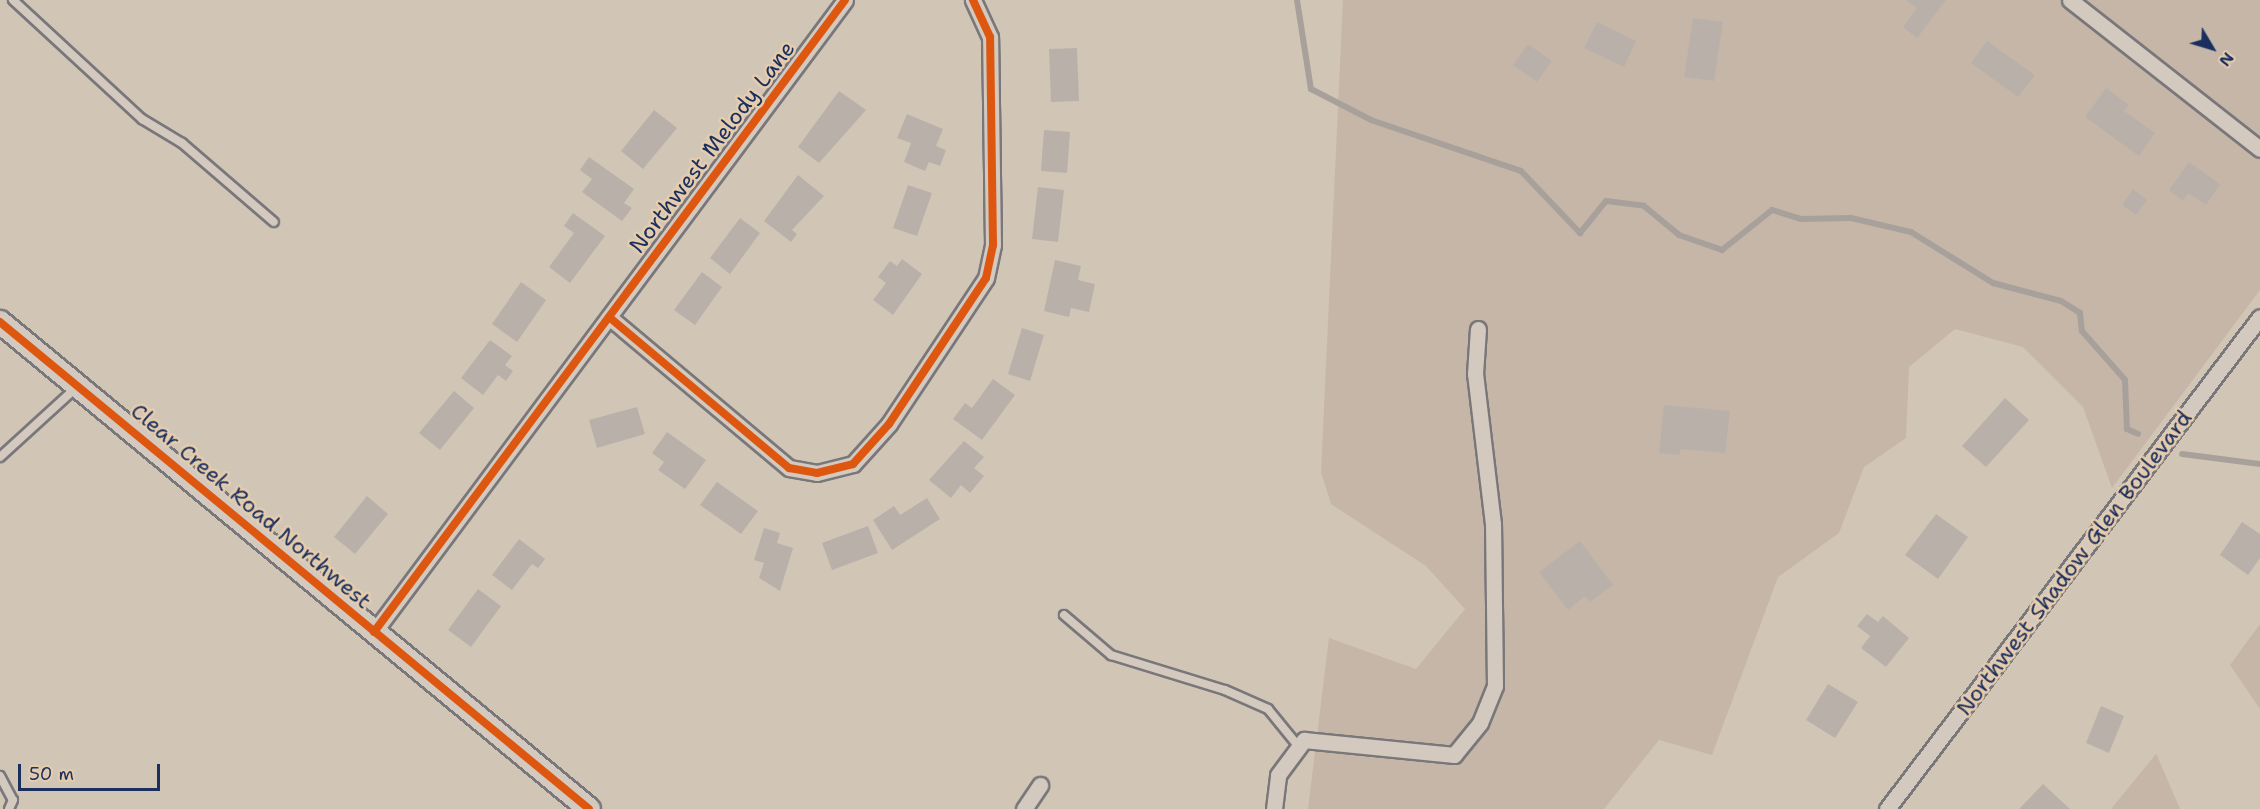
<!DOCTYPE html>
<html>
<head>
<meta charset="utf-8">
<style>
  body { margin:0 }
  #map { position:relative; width:2260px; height:809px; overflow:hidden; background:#d1c5b6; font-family:"Shantell Sans",sans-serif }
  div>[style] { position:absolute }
  .green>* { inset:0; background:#c5b6a8 }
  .stream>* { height:6px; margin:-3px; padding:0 3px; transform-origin:3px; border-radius:3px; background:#a8a19b }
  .building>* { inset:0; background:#b9b1a9 }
  .roads { filter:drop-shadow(2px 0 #79777a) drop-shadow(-2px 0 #79777a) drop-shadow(0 2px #79777a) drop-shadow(0 -2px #79777a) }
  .service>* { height:8px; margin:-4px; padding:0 4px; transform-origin:4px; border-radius:4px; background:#d3c9be }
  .minor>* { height:15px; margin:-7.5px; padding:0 7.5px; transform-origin:7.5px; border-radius:7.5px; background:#d3c9be }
  .secondary>* { height:22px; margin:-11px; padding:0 11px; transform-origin:11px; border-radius:11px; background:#d3c9be }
  .cycleway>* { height:8px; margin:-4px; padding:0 4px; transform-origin:4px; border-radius:4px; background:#de5710 }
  span { translate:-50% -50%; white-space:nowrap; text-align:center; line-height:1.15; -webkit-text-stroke:5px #e5ccad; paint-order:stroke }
  .street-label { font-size:22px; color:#1b2f5e }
  .north { position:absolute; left:2182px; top:18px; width:60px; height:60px; -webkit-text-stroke:4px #e5ccad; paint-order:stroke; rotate:128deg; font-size:16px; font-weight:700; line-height:24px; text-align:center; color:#1b2f5e }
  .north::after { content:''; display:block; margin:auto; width:21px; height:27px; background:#1b2f5e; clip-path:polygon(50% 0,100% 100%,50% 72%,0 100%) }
  .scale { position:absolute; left:18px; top:764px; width:142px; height:27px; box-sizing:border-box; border:3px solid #1b2f5e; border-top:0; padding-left:8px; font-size:18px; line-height:21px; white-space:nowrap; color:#1b2f5e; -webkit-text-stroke:4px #e5ccad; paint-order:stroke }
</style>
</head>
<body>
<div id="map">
  <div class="green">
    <i style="clip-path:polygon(1343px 0,2260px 0,2260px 290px,2112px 488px,2083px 407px,2023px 347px,1955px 329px,1909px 367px,1906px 438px,1864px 467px,1839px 533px,1778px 577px,1712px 755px,1659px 740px,1604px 809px,1308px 809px,1329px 638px,1416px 669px,1465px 609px,1426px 566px,1331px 504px,1321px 472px)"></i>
    <i style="clip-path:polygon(2260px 624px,2260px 709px,2230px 665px)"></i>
    <i style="clip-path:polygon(2156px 753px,2180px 809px,2111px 809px,2156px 754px)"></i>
  </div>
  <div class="stream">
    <i style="left:1297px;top:0;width:90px;rotate:81.1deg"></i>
    <i style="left:1311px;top:89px;width:68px;rotate:27.3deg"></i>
    <i style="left:1371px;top:120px;width:158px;rotate:18.8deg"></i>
    <i style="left:1521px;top:171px;width:86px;rotate:46.4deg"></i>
    <i style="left:1580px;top:233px;width:41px;rotate:-50.9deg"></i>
    <i style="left:1606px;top:201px;width:38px;rotate:7deg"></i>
    <i style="left:1644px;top:206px;width:45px;rotate:39.6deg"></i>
    <i style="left:1679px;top:235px;width:46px;rotate:19.2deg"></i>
    <i style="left:1722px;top:250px;width:64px;rotate:-38.7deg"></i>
    <i style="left:1772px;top:210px;width:30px;rotate:17deg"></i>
    <i style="left:1801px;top:219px;width:50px;rotate:-1.1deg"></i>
    <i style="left:1851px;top:218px;width:62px;rotate:13.1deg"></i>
    <i style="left:1911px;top:232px;width:97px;rotate:31.9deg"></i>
    <i style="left:1993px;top:283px;width:70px;rotate:14.8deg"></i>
    <i style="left:2061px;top:301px;width:22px;rotate:32deg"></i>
    <i style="left:2080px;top:313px;width:18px;rotate:84deg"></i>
    <i style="left:2082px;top:331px;width:65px;rotate:48.7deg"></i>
    <i style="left:2125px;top:380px;width:49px;rotate:87.7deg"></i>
    <i style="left:2127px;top:429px;width:12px;rotate:24deg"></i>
    <i style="left:2182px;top:454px;width:79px;rotate:7.3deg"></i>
  </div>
  <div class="building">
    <i style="clip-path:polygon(1906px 0,1946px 0,1917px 38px,1903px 27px,1917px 8px)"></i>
    <i style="clip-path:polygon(1693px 18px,1723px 22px,1714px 81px,1684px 77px)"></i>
    <i style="clip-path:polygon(1597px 22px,1636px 41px,1624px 67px,1584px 48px)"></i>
    <i style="clip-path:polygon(1987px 41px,2035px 75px,2018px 97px,1971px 63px)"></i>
    <i style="clip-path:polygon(1528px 44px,1552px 61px,1537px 82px,1513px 65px)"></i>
    <i style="clip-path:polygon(1077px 48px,1079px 101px,1051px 102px,1049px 49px)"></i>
    <i style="clip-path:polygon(2106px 88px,2129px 105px,2124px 111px,2155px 133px,2139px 156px,2085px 117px)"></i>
    <i style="clip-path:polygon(839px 91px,866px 110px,819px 163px,798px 147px)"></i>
    <i style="clip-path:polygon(654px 110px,677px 128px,643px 169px,621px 151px)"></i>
    <i style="clip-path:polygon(907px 114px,943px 129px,936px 146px,946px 150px,940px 166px,929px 162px,925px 171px,904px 162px,911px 143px,897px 138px)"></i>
    <i style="clip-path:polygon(1044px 130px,1070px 132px,1067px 173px,1041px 171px)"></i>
    <i style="clip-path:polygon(589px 157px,634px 189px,624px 203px,632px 208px,622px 221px,582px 192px,592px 179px,580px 170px)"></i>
    <i style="clip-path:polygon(2189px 162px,2220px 184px,2206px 205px,2188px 193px,2183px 201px,2169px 190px)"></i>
    <i style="clip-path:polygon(798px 175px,824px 196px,792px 230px,797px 234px,791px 242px,764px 221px)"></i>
    <i style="clip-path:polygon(908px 185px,932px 193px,917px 236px,893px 228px)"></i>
    <i style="clip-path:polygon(1038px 187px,1064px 190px,1058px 242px,1032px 239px)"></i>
    <i style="clip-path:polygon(2133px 189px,2147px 200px,2136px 215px,2122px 205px)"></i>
    <i style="clip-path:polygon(573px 213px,605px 236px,570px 283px,549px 267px,574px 233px,564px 226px)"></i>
    <i style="clip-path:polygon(740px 218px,760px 233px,730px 274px,710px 258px)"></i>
    <i style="clip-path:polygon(902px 259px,922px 274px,893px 315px,873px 300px,886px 283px,878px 277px,890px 261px,897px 266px)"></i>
    <i style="clip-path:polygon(1055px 260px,1081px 266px,1078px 280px,1095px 284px,1089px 312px,1071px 308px,1069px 317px,1044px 311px)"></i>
    <i style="clip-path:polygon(702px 272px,722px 287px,695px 325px,674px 310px)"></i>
    <i style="clip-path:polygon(521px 282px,546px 300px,517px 342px,492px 324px)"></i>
    <i style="clip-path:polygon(1022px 328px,1044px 335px,1030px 381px,1008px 374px)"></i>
    <i style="clip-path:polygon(490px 340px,512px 356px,505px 365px,513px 371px,506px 381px,498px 375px,483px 395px,461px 378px)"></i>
    <i style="clip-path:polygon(993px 379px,1015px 395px,982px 440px,953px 419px,965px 403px,972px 408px)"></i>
    <i style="clip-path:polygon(454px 391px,474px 408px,440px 450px,419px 433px)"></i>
    <i style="clip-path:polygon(2005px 398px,2029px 420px,1986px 467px,1962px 446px)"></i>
    <i style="clip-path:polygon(1664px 405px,1730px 411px,1725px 453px,1680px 449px,1680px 455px,1659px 453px)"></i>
    <i style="clip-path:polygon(637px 407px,645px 434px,597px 448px,589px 420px)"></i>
    <i style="clip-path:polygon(667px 432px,706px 460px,685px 489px,658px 470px,664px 462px,652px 453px)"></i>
    <i style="clip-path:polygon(964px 441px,984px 457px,974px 468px,984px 476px,970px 493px,961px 485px,951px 498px,929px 480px)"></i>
    <i style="clip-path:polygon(717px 482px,758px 511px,741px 534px,700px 505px)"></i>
    <i style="clip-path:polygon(367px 496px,388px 514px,355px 554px,334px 537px)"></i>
    <i style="clip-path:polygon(927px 498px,940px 519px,892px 550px,873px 520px,894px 506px,900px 515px)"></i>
    <i style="clip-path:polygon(1936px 514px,1968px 537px,1938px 579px,1905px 555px)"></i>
    <i style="clip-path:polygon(2242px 522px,2260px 534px,2260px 558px,2248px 575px,2220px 555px)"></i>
    <i style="clip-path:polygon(868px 526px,878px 553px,832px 570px,822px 543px)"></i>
    <i style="clip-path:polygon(764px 528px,780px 533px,777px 543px,793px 548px,780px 591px,759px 578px,764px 563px,754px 560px)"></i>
    <i style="clip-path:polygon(519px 539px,545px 559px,538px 568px,532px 564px,512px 590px,492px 575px)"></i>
    <i style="clip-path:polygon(1580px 541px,1613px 585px,1590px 602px,1585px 596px,1568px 610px,1539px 572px)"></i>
    <i style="clip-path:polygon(478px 589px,501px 606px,471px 647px,448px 630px)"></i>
    <i style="clip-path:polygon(1867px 614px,1878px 622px,1883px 616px,1909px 638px,1886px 667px,1861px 648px,1870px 636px,1857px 626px)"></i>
    <i style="clip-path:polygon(1828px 684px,1858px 702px,1835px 738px,1806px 720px)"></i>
    <i style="clip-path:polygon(2101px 706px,2124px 716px,2109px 753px,2086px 743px)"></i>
    <i style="clip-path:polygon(2043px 784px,2070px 809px,2019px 809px)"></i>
  </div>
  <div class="roads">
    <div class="service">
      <i style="left:13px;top:0;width:176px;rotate:42.7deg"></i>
      <i style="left:142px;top:119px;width:47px;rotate:31deg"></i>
      <i style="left:182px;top:143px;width:121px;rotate:40.7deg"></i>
      <i style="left:0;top:457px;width:104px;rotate:-42.3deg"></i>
      <i style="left:1064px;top:615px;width:62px;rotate:40.4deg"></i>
      <i style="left:1111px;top:655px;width:119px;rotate:17.1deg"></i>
      <i style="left:1225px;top:690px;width:47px;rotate:23.8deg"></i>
      <i style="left:1268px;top:709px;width:49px;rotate:50.8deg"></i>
      <i style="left:0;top:776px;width:27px;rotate:62deg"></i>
      <i style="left:13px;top:800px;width:10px;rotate:114deg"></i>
    </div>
    <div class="minor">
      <i style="left:2070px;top:0;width:241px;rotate:38.1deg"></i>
      <i style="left:609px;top:317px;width:235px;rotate:40deg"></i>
      <i style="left:789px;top:468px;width:28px;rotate:10deg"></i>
      <i style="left:817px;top:473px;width:37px;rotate:-14deg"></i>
      <i style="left:853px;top:464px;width:54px;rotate:-48deg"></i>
      <i style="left:889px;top:424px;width:175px;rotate:-56.4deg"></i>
      <i style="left:986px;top:278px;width:34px;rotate:-78deg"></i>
      <i style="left:993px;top:245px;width:208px;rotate:-90.8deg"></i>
      <i style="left:990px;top:37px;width:41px;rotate:-114.7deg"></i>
      <i style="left:374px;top:632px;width:788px;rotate:-53.3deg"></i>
      <i style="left:1024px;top:809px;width:29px;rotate:-56deg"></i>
      <i style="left:1274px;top:809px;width:34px;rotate:-83deg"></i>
      <i style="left:1278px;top:775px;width:44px;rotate:-53.4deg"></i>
      <i style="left:1304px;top:740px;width:151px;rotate:5.7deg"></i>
      <i style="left:1454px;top:755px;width:41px;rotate:-50.9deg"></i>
      <i style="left:1480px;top:723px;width:40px;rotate:-68deg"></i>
      <i style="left:1495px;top:686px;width:162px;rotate:-90.7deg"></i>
      <i style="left:1493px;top:524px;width:151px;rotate:-96.8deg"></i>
      <i style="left:1475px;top:374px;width:45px;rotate:-86.2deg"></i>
      <i style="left:1887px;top:809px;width:617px;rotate:-52.83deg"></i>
    </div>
    <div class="secondary">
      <i style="left:0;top:322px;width:764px;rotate:39.58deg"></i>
    </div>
  </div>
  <div class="cycleway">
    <i style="left:609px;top:317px;width:235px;rotate:40deg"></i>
    <i style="left:789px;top:468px;width:28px;rotate:10deg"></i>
    <i style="left:817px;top:473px;width:37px;rotate:-14deg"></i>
    <i style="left:853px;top:464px;width:54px;rotate:-48deg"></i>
    <i style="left:889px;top:424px;width:175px;rotate:-56.4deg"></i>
    <i style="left:986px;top:278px;width:34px;rotate:-78deg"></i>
    <i style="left:993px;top:245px;width:208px;rotate:-90.8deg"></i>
    <i style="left:990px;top:37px;width:41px;rotate:-114.7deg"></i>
    <i style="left:0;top:322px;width:764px;rotate:39.58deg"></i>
    <i style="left:374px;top:632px;width:788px;rotate:-53.3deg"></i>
  </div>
  <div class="street-label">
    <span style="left:712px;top:147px;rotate:-53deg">Northwest Melody Lane</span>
    <span style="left:251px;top:506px;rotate:40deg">Clear Creek Road Northwest</span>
    <span style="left:2074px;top:563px;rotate:-53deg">Northwest Shadow Glen Boulevard</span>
  </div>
  <div class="north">N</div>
  <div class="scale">50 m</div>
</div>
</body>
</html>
